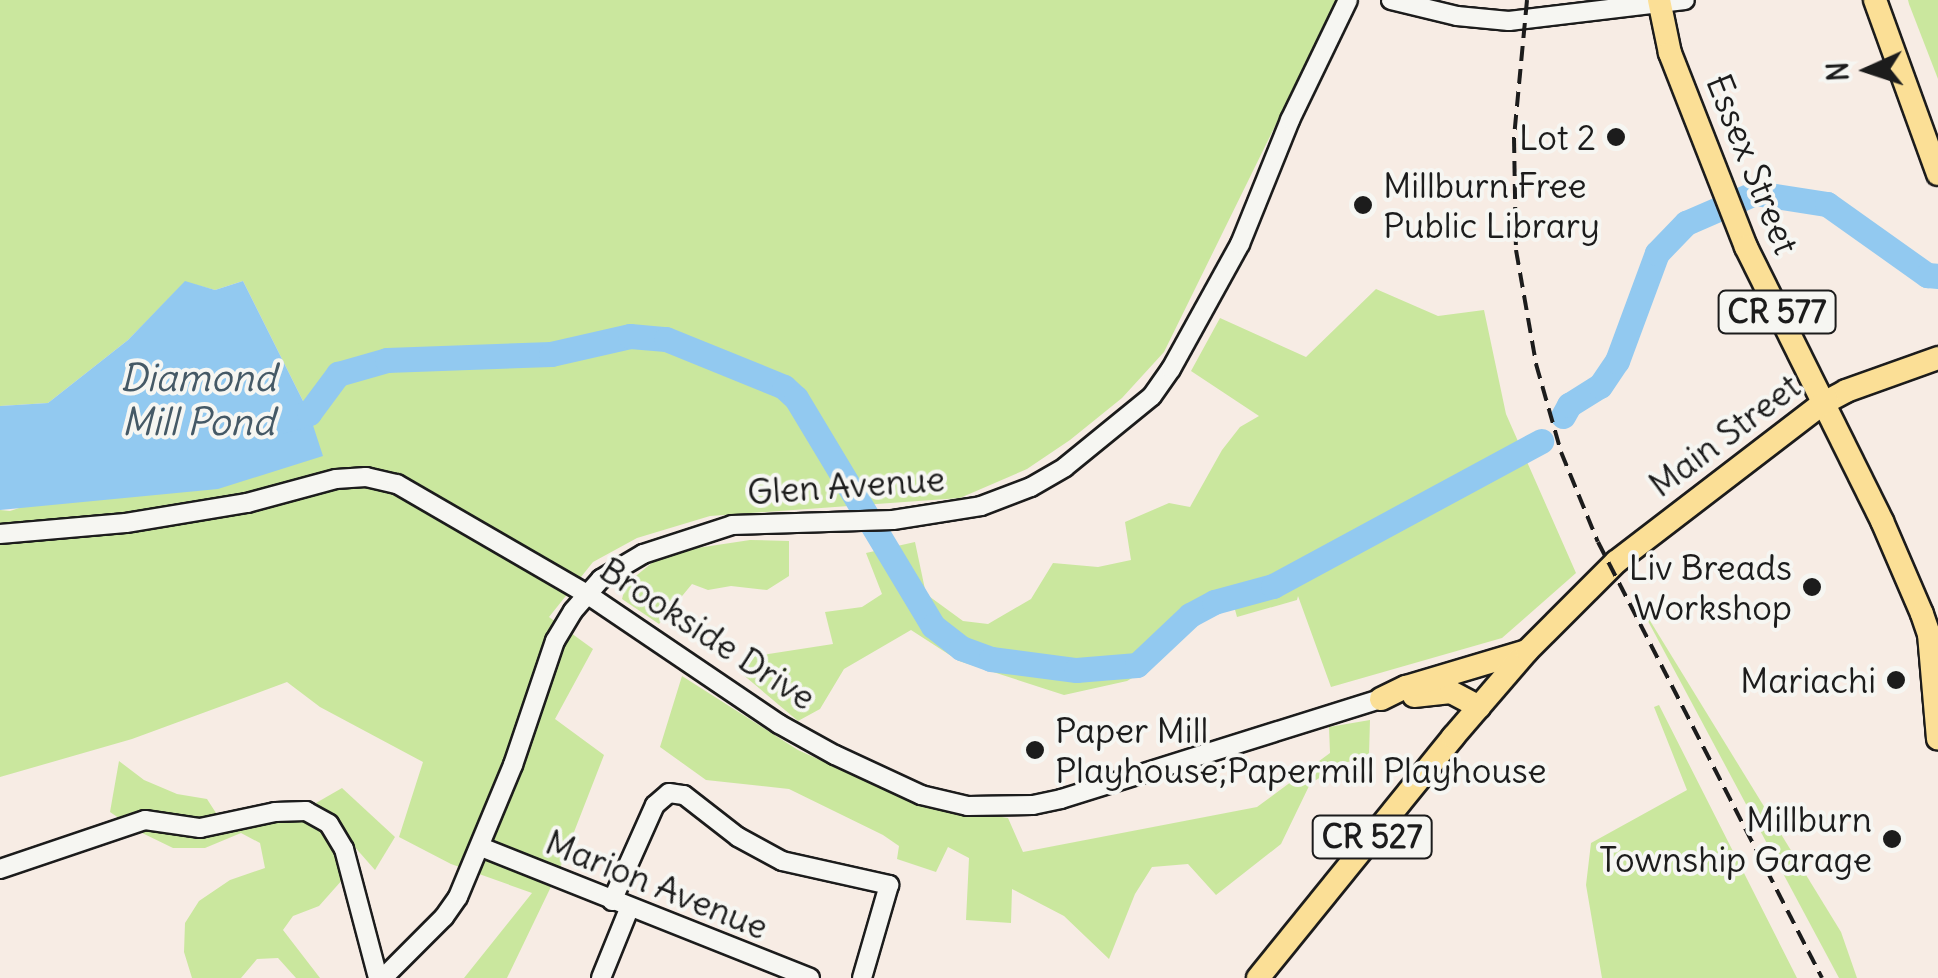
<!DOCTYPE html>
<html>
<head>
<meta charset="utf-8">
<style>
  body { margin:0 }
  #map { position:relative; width:1938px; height:978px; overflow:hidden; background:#f7ece4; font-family:Delius,sans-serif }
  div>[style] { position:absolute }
  .green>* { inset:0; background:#cae79e }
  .water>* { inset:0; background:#92c9f0 }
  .river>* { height:25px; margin:-12.5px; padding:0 12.5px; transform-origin:12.5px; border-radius:12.5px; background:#92c9f0 }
  .roads { filter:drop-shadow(2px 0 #1c1c1c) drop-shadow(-2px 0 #1c1c1c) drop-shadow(0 2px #1c1c1c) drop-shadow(0 -2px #1c1c1c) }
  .minor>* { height:18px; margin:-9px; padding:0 9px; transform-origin:9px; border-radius:9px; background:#f6f6f2 }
  .major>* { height:22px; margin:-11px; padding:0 11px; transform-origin:11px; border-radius:11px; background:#fbdf96 }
  .rail>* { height:4px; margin-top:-2px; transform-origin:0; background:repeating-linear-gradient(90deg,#1c1c1c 0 15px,transparent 0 23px) }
  .dots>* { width:28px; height:28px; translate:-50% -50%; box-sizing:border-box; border:5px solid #f6f6f2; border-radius:50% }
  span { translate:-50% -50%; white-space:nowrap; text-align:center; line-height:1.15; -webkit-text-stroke:8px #f6f6f2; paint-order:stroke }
  .shield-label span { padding:2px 8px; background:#f6f6f2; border:2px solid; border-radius:8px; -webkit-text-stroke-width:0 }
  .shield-label { font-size:32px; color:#1c1c1c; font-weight:700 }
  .poi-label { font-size:35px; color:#1c1c1c }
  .right { translate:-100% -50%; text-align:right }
  .left { translate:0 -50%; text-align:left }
  .street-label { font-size:35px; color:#1c1c1c }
  .water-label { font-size:38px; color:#455966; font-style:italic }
  .north { position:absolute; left:1818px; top:20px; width:100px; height:100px; -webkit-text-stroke:8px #f6f6f2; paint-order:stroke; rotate:267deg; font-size:28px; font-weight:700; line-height:40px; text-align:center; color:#1c1c1c }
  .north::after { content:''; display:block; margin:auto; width:35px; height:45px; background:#1c1c1c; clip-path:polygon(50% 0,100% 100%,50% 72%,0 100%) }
</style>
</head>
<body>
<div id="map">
  <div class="green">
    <i style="clip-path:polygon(0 0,1337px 0,1164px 352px,1122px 398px,1070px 440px,1027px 469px,960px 498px,710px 516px,637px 538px,593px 562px,549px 617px,593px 649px,555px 719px,604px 755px,560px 868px,507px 978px,464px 978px,532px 893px,451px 864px,399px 837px,423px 762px,320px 707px,287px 682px,132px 739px,0 777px,0 510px,10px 511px,309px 413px,243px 281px,215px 290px,185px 282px,128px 340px,48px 403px,0 406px)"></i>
    <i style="clip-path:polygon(1908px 0,1938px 0,1938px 79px,1909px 4px)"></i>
    <i style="clip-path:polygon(1376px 289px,1438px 316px,1484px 310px,1506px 414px,1576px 573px,1502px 638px,1331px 687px,1298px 596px,1297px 600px,1237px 617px,1234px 606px,1212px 614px,1189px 630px,1153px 666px,1127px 681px,1064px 695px,959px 661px,911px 630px,844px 669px,820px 709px,798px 721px,741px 673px,755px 656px,833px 644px,825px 612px,862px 607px,882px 594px,866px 553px,915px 542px,926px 594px,963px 621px,988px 624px,1031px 599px,1053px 563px,1098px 567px,1131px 560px,1125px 522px,1169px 503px,1190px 507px,1222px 450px,1240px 427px,1259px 416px,1191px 371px,1220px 318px,1306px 357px)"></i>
    <i style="clip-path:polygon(750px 540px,789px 541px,789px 576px,767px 590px,731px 586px,708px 590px,692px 584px,659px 624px,622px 599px,626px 584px,664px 553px)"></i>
    <i style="clip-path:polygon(1633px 593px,1841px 932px,1857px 978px,1839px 978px)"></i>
    <i style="clip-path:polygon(682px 676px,798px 750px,915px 803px,1008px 818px,1023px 852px,1257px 807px,1330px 753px,1329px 727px,1370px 720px,1369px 755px,1339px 765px,1310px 784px,1281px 844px,1216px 895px,1188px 864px,1152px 867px,1135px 894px,1109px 959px,1064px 916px,1012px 889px,1011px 923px,966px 920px,969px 858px,948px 847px,936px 872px,897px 859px,899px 846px,883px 835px,789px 789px,706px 780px,660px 747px)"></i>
    <i style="clip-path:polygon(1659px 705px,1797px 978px,1602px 978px,1586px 885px,1591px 843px,1687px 790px,1654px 707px)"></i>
    <i style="clip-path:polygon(119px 761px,144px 780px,177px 794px,207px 799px,225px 827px,277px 815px,309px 819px,329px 836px,343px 879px,319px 906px,293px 916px,283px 930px,320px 978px,296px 978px,278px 958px,257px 959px,241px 978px,192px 978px,184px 952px,185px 923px,199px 901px,230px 880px,265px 868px,260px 843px,241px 833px,205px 848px,173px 848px,138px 831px,110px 812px)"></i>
    <i style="clip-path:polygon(342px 788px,395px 837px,375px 870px,316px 803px)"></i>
  </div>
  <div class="water">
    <i style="clip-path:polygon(185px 281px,215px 290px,243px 281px,309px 413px,323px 456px,218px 489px,0 510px,0 406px,48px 403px,128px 340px)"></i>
  </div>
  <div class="river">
    <i style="left:1563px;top:416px;width:13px;rotate:-61deg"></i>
    <i style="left:1569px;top:405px;width:36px;rotate:-32deg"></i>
    <i style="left:1600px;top:386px;width:30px;rotate:-56deg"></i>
    <i style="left:1617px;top:361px;width:115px;rotate:-69.7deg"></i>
    <i style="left:1657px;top:253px;width:42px;rotate:-46deg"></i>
    <i style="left:1686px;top:223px;width:75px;rotate:-23.5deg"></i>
    <i style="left:1755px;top:193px;width:73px;rotate:8.7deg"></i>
    <i style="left:1827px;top:204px;width:123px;rotate:35.4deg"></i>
    <i style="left:1927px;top:275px;width:11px;rotate:5deg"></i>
    <i style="left:280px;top:421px;width:30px;rotate:-15deg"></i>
    <i style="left:309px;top:413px;width:49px;rotate:-53.4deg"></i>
    <i style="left:338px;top:374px;width:51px;rotate:-15.9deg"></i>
    <i style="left:387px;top:360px;width:164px;rotate:-2.1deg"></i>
    <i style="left:551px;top:354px;width:81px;rotate:-12.8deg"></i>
    <i style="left:630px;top:336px;width:36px;rotate:5deg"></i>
    <i style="left:666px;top:339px;width:127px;rotate:22.1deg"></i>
    <i style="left:784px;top:387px;width:16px;rotate:43deg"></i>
    <i style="left:796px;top:398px;width:266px;rotate:59deg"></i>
    <i style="left:933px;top:626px;width:36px;rotate:38deg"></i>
    <i style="left:961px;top:648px;width:32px;rotate:20deg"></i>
    <i style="left:991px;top:659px;width:86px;rotate:7.4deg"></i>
    <i style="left:1076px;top:670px;width:61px;rotate:-4.7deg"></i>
    <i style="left:1137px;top:665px;width:73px;rotate:-43.3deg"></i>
    <i style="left:1190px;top:615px;width:27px;rotate:-28deg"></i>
    <i style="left:1214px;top:602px;width:61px;rotate:-15.2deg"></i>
    <i style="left:1273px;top:586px;width:305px;rotate:-28.4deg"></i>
  </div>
  <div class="roads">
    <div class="minor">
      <i style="left:1391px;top:0;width:68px;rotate:13.6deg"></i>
      <i style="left:1457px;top:16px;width:52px;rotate:5.5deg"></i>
      <i style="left:1509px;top:21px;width:177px;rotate:-6.8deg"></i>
      <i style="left:0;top:534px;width:126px;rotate:-5deg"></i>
      <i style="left:126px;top:523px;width:123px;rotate:-9.4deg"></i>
      <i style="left:247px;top:503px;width:92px;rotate:-15.1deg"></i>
      <i style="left:336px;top:479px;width:30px;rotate:-4deg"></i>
      <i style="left:366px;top:477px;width:32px;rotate:13deg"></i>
      <i style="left:397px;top:484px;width:220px;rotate:30.1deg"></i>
      <i style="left:587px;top:594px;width:232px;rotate:34.1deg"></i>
      <i style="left:779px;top:724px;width:64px;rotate:29deg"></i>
      <i style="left:835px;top:755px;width:95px;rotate:24.9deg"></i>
      <i style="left:921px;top:795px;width:48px;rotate:13.2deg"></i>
      <i style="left:968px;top:806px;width:65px;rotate:-0.9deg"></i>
      <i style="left:1033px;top:805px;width:29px;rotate:-12deg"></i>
      <i style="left:1061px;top:799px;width:335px;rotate:-17.4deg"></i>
      <i style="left:481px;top:847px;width:354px;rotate:21.7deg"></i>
      <i style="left:0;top:869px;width:153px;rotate:-18.7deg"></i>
      <i style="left:145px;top:820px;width:56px;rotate:8.3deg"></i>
      <i style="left:200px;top:828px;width:77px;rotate:-12deg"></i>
      <i style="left:275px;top:812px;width:31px;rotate:-2deg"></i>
      <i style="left:306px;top:811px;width:26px;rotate:29deg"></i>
      <i style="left:329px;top:824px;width:29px;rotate:59deg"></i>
      <i style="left:344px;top:849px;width:133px;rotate:75.2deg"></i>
      <i style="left:612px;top:901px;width:105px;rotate:-65.9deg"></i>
      <i style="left:655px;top:805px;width:18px;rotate:-41deg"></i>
      <i style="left:669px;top:793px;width:15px;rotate:8deg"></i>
      <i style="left:684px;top:795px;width:68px;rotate:37.9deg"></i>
      <i style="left:738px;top:837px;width:50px;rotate:28.6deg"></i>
      <i style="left:782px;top:861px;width:110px;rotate:12.6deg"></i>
      <i style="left:889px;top:885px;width:97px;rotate:106.2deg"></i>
      <i style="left:383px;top:978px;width:86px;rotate:-45deg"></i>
      <i style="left:444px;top:917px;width:24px;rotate:-55deg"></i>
      <i style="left:458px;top:897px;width:143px;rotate:-67.4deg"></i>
      <i style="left:513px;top:765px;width:131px;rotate:-71.3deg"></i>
      <i style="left:555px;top:641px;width:35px;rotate:-59deg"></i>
      <i style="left:573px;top:611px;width:43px;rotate:-48.8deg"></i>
      <i style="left:601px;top:579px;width:49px;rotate:-30.8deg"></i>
      <i style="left:643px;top:554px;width:94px;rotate:-18deg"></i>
      <i style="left:732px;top:525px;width:161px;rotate:-1.8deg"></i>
      <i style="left:893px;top:520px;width:89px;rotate:-9deg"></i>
      <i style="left:981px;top:506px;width:53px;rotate:-20.8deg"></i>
      <i style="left:1031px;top:487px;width:39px;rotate:-30deg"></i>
      <i style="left:1065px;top:467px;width:112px;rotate:-39.2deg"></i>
      <i style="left:1152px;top:396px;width:33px;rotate:-55deg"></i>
      <i style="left:1171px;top:369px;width:143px;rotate:-61.1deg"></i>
      <i style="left:1240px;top:244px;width:134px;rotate:-68deg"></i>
      <i style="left:1290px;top:120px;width:133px;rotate:-64.2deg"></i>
      <i style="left:601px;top:978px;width:74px;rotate:-67.9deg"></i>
    </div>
    <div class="major">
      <i style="left:1659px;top:0;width:54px;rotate:78.3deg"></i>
      <i style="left:1670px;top:53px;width:208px;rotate:68.6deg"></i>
      <i style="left:1746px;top:247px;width:306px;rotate:63.6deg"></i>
      <i style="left:1882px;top:521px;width:101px;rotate:66.7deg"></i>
      <i style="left:1922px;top:614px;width:21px;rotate:71deg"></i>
      <i style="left:1929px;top:634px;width:105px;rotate:85.1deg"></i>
      <i style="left:1875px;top:0;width:185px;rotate:70.1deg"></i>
      <i style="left:1414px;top:696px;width:37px;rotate:-6deg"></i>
      <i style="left:1451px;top:692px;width:32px;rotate:28deg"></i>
      <i style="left:1381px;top:699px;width:28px;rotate:-26deg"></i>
      <i style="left:1406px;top:687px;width:126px;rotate:-16.6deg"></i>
      <i style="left:1258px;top:978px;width:310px;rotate:-51deg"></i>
      <i style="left:1453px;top:737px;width:113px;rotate:-49.3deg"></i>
      <i style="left:1527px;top:651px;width:126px;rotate:-45deg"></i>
      <i style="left:1616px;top:562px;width:260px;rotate:-37.5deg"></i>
      <i style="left:1822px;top:404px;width:27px;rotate:-28deg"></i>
      <i style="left:1846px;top:391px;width:98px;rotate:-19.7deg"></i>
    </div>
  </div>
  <div class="rail">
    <i style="left:1527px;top:0;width:139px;rotate:95.4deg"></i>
    <i style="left:1514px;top:138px;width:112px;rotate:89deg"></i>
    <i style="left:1516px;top:250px;width:116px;rotate:80deg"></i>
    <i style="left:1536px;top:364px;width:91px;rotate:74.1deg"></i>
    <i style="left:1561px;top:452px;width:97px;rotate:67.7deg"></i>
    <i style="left:1598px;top:542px;width:490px;rotate:62.8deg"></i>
  </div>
  <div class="dots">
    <i style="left:1616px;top:137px;background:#1c1c1c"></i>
    <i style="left:1363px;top:205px;background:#1c1c1c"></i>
    <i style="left:1812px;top:587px;background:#1c1c1c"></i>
    <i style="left:1896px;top:680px;background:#1c1c1c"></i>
    <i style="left:1035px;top:750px;background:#1c1c1c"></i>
    <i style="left:1892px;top:839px;background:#1c1c1c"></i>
  </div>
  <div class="shield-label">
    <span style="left:1777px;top:312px">CR 577</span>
    <span style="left:1372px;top:837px">CR 527</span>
  </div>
  <div class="poi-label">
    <span class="right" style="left:1596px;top:137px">Lot 2</span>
    <span class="left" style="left:1383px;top:205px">Millburn Free<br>Public Library</span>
    <span class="right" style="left:1792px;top:587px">Liv Breads<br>Workshop</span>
    <span class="right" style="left:1876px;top:680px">Mariachi</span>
    <span class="left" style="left:1055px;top:750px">Paper Mill<br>Playhouse;Papermill Playhouse</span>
    <span class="right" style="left:1872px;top:839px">Millburn<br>Township Garage</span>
  </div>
  <div class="street-label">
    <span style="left:1753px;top:164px;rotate:68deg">Essex Street</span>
    <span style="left:1724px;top:435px;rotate:-37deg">Main Street</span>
    <span style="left:846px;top:485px;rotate:-4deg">Glen Avenue</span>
    <span style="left:708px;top:633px;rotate:33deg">Brookside Drive</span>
    <span style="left:657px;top:884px;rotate:22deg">Marion Avenue</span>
  </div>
  <div class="water-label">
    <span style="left:198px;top:400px">Diamond<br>Mill Pond</span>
  </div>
  <div class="north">N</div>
</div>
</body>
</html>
